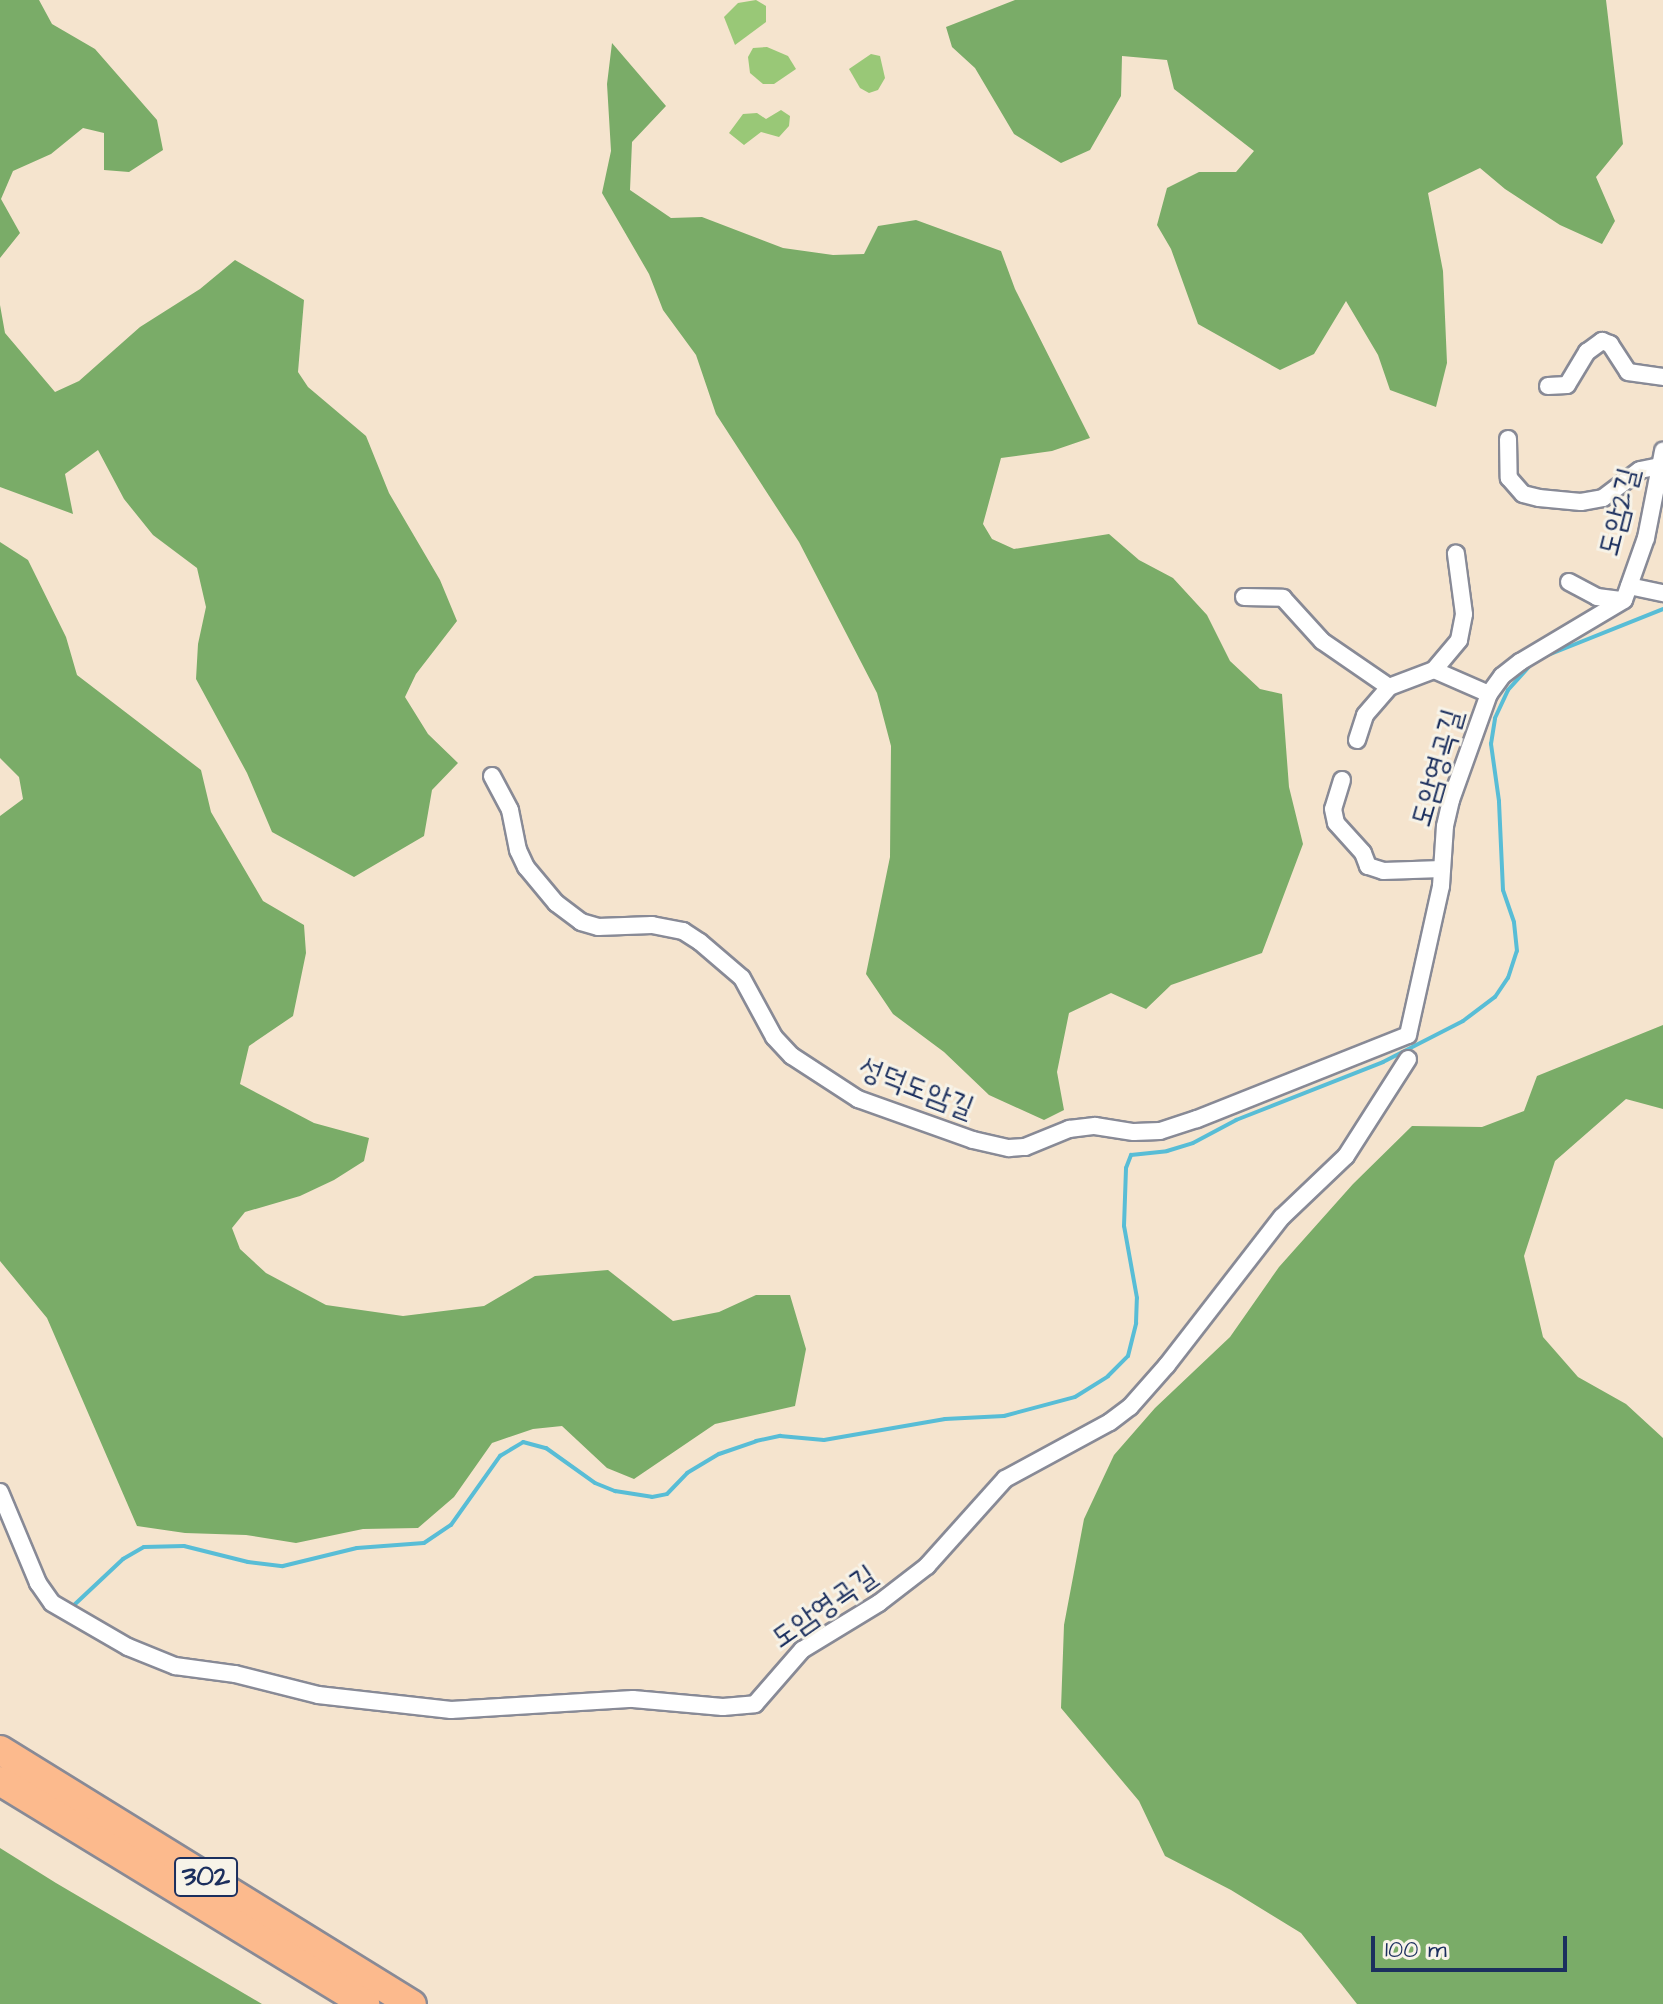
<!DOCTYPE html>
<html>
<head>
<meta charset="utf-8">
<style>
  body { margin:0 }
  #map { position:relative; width:1663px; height:2004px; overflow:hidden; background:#f5e4ce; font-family:"Architects Daughter","Poor Story",sans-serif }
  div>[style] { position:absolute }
  .green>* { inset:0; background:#99c877 }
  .forest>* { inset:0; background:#7aac68 }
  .stream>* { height:4px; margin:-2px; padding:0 2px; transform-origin:2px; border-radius:2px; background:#58bdd6 }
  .roads { filter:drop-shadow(2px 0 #888a96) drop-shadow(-2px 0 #888a96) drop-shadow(0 2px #888a96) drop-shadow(0 -2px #888a96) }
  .street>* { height:16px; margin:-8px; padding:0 8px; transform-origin:8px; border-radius:8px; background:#fff }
  .highway>* { height:28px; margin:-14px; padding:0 14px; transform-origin:14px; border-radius:14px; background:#fcba8d }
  span { translate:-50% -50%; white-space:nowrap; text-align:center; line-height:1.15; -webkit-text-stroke:6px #f7f3e8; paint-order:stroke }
  .shield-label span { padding:2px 6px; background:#f7f3e8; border:2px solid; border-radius:6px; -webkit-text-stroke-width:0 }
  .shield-label { font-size:28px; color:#1b2f5e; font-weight:700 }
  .street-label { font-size:30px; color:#1b2f5e }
  .scale { position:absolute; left:1371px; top:1936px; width:196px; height:36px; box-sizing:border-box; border:4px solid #1b2f5e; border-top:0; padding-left:10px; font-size:24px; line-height:28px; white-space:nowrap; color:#1b2f5e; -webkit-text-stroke:6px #f7f3e8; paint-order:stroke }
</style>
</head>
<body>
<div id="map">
  <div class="green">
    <i style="clip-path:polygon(756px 0,766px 6px,766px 22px,735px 45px,724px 17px,738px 3px)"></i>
    <i style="clip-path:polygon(767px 47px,788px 56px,796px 69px,774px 84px,763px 84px,750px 73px,748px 57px,753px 48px)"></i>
    <i style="clip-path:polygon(871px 54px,880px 56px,885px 78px,878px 90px,869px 93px,860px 88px,849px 69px)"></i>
    <i style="clip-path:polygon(781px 110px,790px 116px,789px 126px,779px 137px,761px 132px,744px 145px,729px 133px,743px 114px,757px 113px,766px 119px)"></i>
  </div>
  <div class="forest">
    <i style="clip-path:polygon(0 0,39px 0,52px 24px,95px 49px,157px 120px,163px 150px,129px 172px,104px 170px,104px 133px,83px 128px,51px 154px,13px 171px,1px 199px,20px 233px,0 258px)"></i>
    <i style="clip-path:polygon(1015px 0,1606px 0,1623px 144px,1596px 177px,1615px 221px,1602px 244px,1560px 225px,1505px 189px,1480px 168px,1428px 193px,1443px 271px,1447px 363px,1436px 407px,1390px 390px,1378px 355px,1346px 301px,1314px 354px,1280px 370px,1198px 324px,1171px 249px,1157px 225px,1167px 188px,1199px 172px,1236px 172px,1254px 151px,1174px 89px,1167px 60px,1122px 56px,1121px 96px,1090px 150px,1061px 163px,1014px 134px,975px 68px,952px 47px,946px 27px)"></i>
    <i style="clip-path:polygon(612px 43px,666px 106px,632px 142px,630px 190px,671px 218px,702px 217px,783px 248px,833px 255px,864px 254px,878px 226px,916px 220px,1001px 251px,1015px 289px,1090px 438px,1052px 451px,1001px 458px,983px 524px,992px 539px,1014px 549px,1109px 534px,1139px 560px,1173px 578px,1207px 615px,1230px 661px,1260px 689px,1282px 694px,1289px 787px,1303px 844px,1262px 953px,1171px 985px,1146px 1009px,1111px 993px,1069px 1013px,1057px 1072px,1064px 1110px,1044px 1120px,989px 1095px,944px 1052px,893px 1014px,866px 974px,890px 857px,891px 746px,877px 693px,799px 542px,716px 414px,696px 355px,663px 310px,649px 274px,602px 193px,611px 151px,607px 84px)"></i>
    <i style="clip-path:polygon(235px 260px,304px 300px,298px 372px,308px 387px,366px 436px,389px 493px,440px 580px,457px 621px,416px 674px,405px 697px,428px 734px,458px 763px,432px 790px,424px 836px,354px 877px,272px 832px,247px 773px,196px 679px,198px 644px,206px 607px,197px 568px,153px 535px,124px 499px,98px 450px,65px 474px,73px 514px,0 487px,0 305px,5px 333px,55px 392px,79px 381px,140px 327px,200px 289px)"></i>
    <i style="clip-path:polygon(0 542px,28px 560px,66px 637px,77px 675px,201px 770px,211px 812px,263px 901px,304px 925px,306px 953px,293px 1016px,249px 1046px,240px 1084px,314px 1123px,369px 1138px,364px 1161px,334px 1180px,300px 1196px,245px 1212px,232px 1228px,240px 1249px,266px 1273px,326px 1305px,403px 1316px,484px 1306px,535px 1276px,608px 1270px,673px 1321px,719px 1312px,756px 1295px,790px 1295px,806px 1349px,795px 1406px,715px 1424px,634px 1479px,607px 1468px,562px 1426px,533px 1429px,492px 1443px,454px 1497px,418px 1528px,363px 1529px,296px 1543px,246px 1535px,185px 1533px,137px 1526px,47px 1318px,0 1261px,0 816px,23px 799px,19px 777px,0 758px)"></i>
    <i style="clip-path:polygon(1663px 1025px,1663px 1109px,1626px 1099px,1555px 1161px,1524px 1256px,1543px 1337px,1578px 1377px,1626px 1404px,1663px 1438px,1663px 2004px,1357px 2004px,1301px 1933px,1231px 1890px,1165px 1856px,1139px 1801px,1061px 1708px,1064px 1625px,1084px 1519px,1114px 1455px,1155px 1408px,1230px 1337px,1279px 1267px,1353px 1184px,1412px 1126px,1482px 1127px,1524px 1111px,1537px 1076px)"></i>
    <i style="clip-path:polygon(0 1848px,56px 1883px,262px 2004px,0 2004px)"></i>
  </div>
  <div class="stream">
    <i style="left:1543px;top:657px;width:129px;rotate:-21.8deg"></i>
    <i style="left:73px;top:1606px;width:69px;rotate:-43.2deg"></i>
    <i style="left:123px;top:1559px;width:24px;rotate:-30deg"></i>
    <i style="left:144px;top:1547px;width:40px;rotate:-1.4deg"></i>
    <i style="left:184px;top:1546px;width:66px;rotate:14deg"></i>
    <i style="left:248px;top:1562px;width:35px;rotate:7deg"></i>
    <i style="left:283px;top:1566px;width:76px;rotate:-13.7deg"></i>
    <i style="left:357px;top:1548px;width:67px;rotate:-4.3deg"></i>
    <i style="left:424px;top:1543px;width:32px;rotate:-34deg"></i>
    <i style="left:451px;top:1525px;width:85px;rotate:-54.6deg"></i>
    <i style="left:500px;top:1456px;width:27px;rotate:-31deg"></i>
    <i style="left:523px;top:1442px;width:24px;rotate:15deg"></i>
    <i style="left:546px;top:1448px;width:60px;rotate:35.5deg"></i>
    <i style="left:595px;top:1483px;width:22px;rotate:22deg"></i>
    <i style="left:615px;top:1491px;width:37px;rotate:9deg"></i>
    <i style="left:652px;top:1497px;width:15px;rotate:-11deg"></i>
    <i style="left:667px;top:1494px;width:29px;rotate:-46deg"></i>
    <i style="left:687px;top:1473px;width:37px;rotate:-31deg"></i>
    <i style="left:719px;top:1454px;width:39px;rotate:-19deg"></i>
    <i style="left:756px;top:1441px;width:25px;rotate:-12deg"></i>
    <i style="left:780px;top:1436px;width:44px;rotate:5.2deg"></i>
    <i style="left:824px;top:1440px;width:123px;rotate:-9.8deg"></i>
    <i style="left:945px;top:1419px;width:59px;rotate:-2.9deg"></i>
    <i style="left:1004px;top:1416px;width:73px;rotate:-15deg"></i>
    <i style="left:1075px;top:1397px;width:39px;rotate:-32deg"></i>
    <i style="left:1108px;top:1376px;width:28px;rotate:-45deg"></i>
    <i style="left:1128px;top:1356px;width:34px;rotate:-76deg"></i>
    <i style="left:1136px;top:1323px;width:25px;rotate:-88deg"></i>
    <i style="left:1137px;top:1298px;width:73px;rotate:-100.2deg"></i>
    <i style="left:1124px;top:1226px;width:58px;rotate:-88deg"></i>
    <i style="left:1126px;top:1168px;width:14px;rotate:-69deg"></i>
    <i style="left:1131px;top:1155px;width:36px;rotate:-6deg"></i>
    <i style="left:1167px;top:1151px;width:27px;rotate:-17deg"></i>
    <i style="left:1193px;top:1143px;width:49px;rotate:-28.1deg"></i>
    <i style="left:1236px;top:1120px;width:158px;rotate:-21.5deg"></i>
    <i style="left:1383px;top:1062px;width:90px;rotate:-27.1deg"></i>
    <i style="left:1463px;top:1021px;width:40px;rotate:-37deg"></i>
    <i style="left:1495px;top:997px;width:23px;rotate:-56deg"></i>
    <i style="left:1508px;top:978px;width:28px;rotate:-72deg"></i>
    <i style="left:1517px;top:951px;width:29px;rotate:-96deg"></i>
    <i style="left:1514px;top:922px;width:34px;rotate:-109deg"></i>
    <i style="left:1503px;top:890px;width:89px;rotate:-92.6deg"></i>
    <i style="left:1499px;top:801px;width:58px;rotate:-98deg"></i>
    <i style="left:1491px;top:744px;width:26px;rotate:-81deg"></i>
    <i style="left:1495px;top:718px;width:31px;rotate:-65deg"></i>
    <i style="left:1508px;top:690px;width:36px;rotate:-48deg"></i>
  </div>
  <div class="roads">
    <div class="street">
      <i style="left:1548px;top:386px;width:19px;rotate:-3deg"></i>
      <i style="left:1567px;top:385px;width:39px;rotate:-59deg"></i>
      <i style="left:1587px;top:352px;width:19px;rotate:-36deg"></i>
      <i style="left:1602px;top:341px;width:9px;rotate:21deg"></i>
      <i style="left:1610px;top:344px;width:33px;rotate:57deg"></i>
      <i style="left:1628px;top:372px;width:35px;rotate:8deg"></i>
      <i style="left:1508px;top:439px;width:39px;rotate:89deg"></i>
      <i style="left:1509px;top:478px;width:21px;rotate:49deg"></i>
      <i style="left:1523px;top:494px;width:16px;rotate:14deg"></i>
      <i style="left:1539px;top:498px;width:42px;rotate:5.4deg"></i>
      <i style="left:1581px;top:502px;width:22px;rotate:-10deg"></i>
      <i style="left:1603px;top:498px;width:46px;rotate:-37.1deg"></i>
      <i style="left:1640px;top:470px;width:20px;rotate:-11deg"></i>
      <i style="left:1569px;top:582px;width:32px;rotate:28deg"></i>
      <i style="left:1597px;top:597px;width:24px;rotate:7deg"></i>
      <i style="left:1629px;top:586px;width:35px;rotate:12deg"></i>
      <i style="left:1244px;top:597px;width:39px;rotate:1deg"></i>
      <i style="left:1283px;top:598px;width:58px;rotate:47.8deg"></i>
      <i style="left:1322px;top:641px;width:81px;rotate:34.5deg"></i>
      <i style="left:1434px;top:670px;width:60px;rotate:23.6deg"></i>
      <i style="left:1357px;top:740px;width:26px;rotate:-72deg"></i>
      <i style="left:1365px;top:715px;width:37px;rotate:-49deg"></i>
      <i style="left:1389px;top:687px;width:48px;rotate:-20.7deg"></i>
      <i style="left:1434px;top:670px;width:39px;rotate:-50deg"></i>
      <i style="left:1459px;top:640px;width:26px;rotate:-79deg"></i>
      <i style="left:1464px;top:614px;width:61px;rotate:-97.6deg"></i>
      <i style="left:492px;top:776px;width:38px;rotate:62deg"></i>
      <i style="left:510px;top:810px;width:41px;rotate:78.7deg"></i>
      <i style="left:518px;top:850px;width:19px;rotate:65deg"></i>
      <i style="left:526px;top:867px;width:47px;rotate:50.2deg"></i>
      <i style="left:556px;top:903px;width:31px;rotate:37deg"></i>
      <i style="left:581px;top:922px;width:18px;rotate:16deg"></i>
      <i style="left:598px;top:927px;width:54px;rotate:-2.1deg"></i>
      <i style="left:652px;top:925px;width:32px;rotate:11deg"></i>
      <i style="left:683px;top:931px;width:20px;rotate:33deg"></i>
      <i style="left:700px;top:942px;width:55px;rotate:40.6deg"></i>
      <i style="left:742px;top:978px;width:67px;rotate:61.5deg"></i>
      <i style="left:774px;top:1037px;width:26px;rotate:47deg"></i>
      <i style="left:792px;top:1056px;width:79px;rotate:33.1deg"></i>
      <i style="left:858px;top:1099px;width:122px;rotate:19.6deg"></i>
      <i style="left:973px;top:1140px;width:37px;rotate:13deg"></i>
      <i style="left:1009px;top:1148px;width:16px;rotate:-4deg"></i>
      <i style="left:1025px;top:1147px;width:48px;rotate:-22.2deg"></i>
      <i style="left:1069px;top:1129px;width:26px;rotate:-7deg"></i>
      <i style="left:1095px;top:1126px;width:39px;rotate:9deg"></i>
      <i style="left:1134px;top:1132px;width:26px;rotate:-2deg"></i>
      <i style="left:1160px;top:1131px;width:39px;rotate:-18deg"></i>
      <i style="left:1197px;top:1119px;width:227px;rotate:-21.7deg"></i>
      <i style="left:1408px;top:1035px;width:153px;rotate:-77.5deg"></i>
      <i style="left:1441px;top:886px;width:60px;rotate:-86.2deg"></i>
      <i style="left:1445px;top:826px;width:27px;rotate:-77deg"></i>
      <i style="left:1451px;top:800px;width:113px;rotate:-70.3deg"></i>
      <i style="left:1489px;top:694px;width:22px;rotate:-54deg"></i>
      <i style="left:1502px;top:676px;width:23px;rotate:-38deg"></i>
      <i style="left:1520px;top:662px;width:121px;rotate:-30.8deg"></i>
      <i style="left:1624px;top:600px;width:66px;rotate:-70.5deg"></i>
      <i style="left:1646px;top:538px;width:89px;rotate:-78.9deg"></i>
      <i style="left:1342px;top:780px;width:30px;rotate:107deg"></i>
      <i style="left:1333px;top:809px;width:14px;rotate:78deg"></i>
      <i style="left:1336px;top:823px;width:40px;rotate:48deg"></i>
      <i style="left:1363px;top:853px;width:14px;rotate:69deg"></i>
      <i style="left:1368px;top:866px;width:16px;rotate:18deg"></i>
      <i style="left:1383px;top:871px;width:59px;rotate:-1.9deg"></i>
      <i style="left:0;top:1492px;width:99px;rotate:67.3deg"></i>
      <i style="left:38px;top:1583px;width:24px;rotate:55deg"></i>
      <i style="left:52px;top:1603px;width:88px;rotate:30.1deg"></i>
      <i style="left:128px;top:1647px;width:51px;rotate:22deg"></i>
      <i style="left:175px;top:1666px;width:61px;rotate:7.6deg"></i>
      <i style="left:235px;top:1674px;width:86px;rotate:14.2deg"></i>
      <i style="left:318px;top:1695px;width:134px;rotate:6.4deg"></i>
      <i style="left:451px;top:1710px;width:182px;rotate:-3.5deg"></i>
      <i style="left:633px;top:1699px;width:90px;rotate:5.1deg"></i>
      <i style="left:723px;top:1707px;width:32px;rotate:-5deg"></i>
      <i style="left:755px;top:1704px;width:72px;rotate:-49deg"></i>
      <i style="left:802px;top:1650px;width:90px;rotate:-31.4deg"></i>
      <i style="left:879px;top:1603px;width:61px;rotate:-37.6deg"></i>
      <i style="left:927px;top:1566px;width:117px;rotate:-48.1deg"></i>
      <i style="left:1005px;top:1479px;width:119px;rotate:-28.5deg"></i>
      <i style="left:1110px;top:1422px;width:25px;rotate:-37deg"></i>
      <i style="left:1130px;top:1407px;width:56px;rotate:-48.6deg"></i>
      <i style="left:1167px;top:1365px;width:187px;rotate:-52.2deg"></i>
      <i style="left:1282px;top:1217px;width:88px;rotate:-43.6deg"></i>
      <i style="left:1346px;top:1156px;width:115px;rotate:-57.4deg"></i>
    </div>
    <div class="highway">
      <i style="left:0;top:1750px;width:484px;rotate:31.7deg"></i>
      <i style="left:0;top:1781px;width:428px;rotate:31.4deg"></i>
    </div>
  </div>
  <div class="shield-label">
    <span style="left:206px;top:1877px">302</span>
  </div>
  <div class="street-label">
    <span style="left:1619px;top:512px;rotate:-76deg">도암2길</span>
    <span style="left:1437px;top:768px;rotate:-74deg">도암영곡길</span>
    <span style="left:916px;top:1088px;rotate:21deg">성덕도암길</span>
    <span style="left:824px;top:1607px;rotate:-35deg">도암영곡길</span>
  </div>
  <div class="scale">100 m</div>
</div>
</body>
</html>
